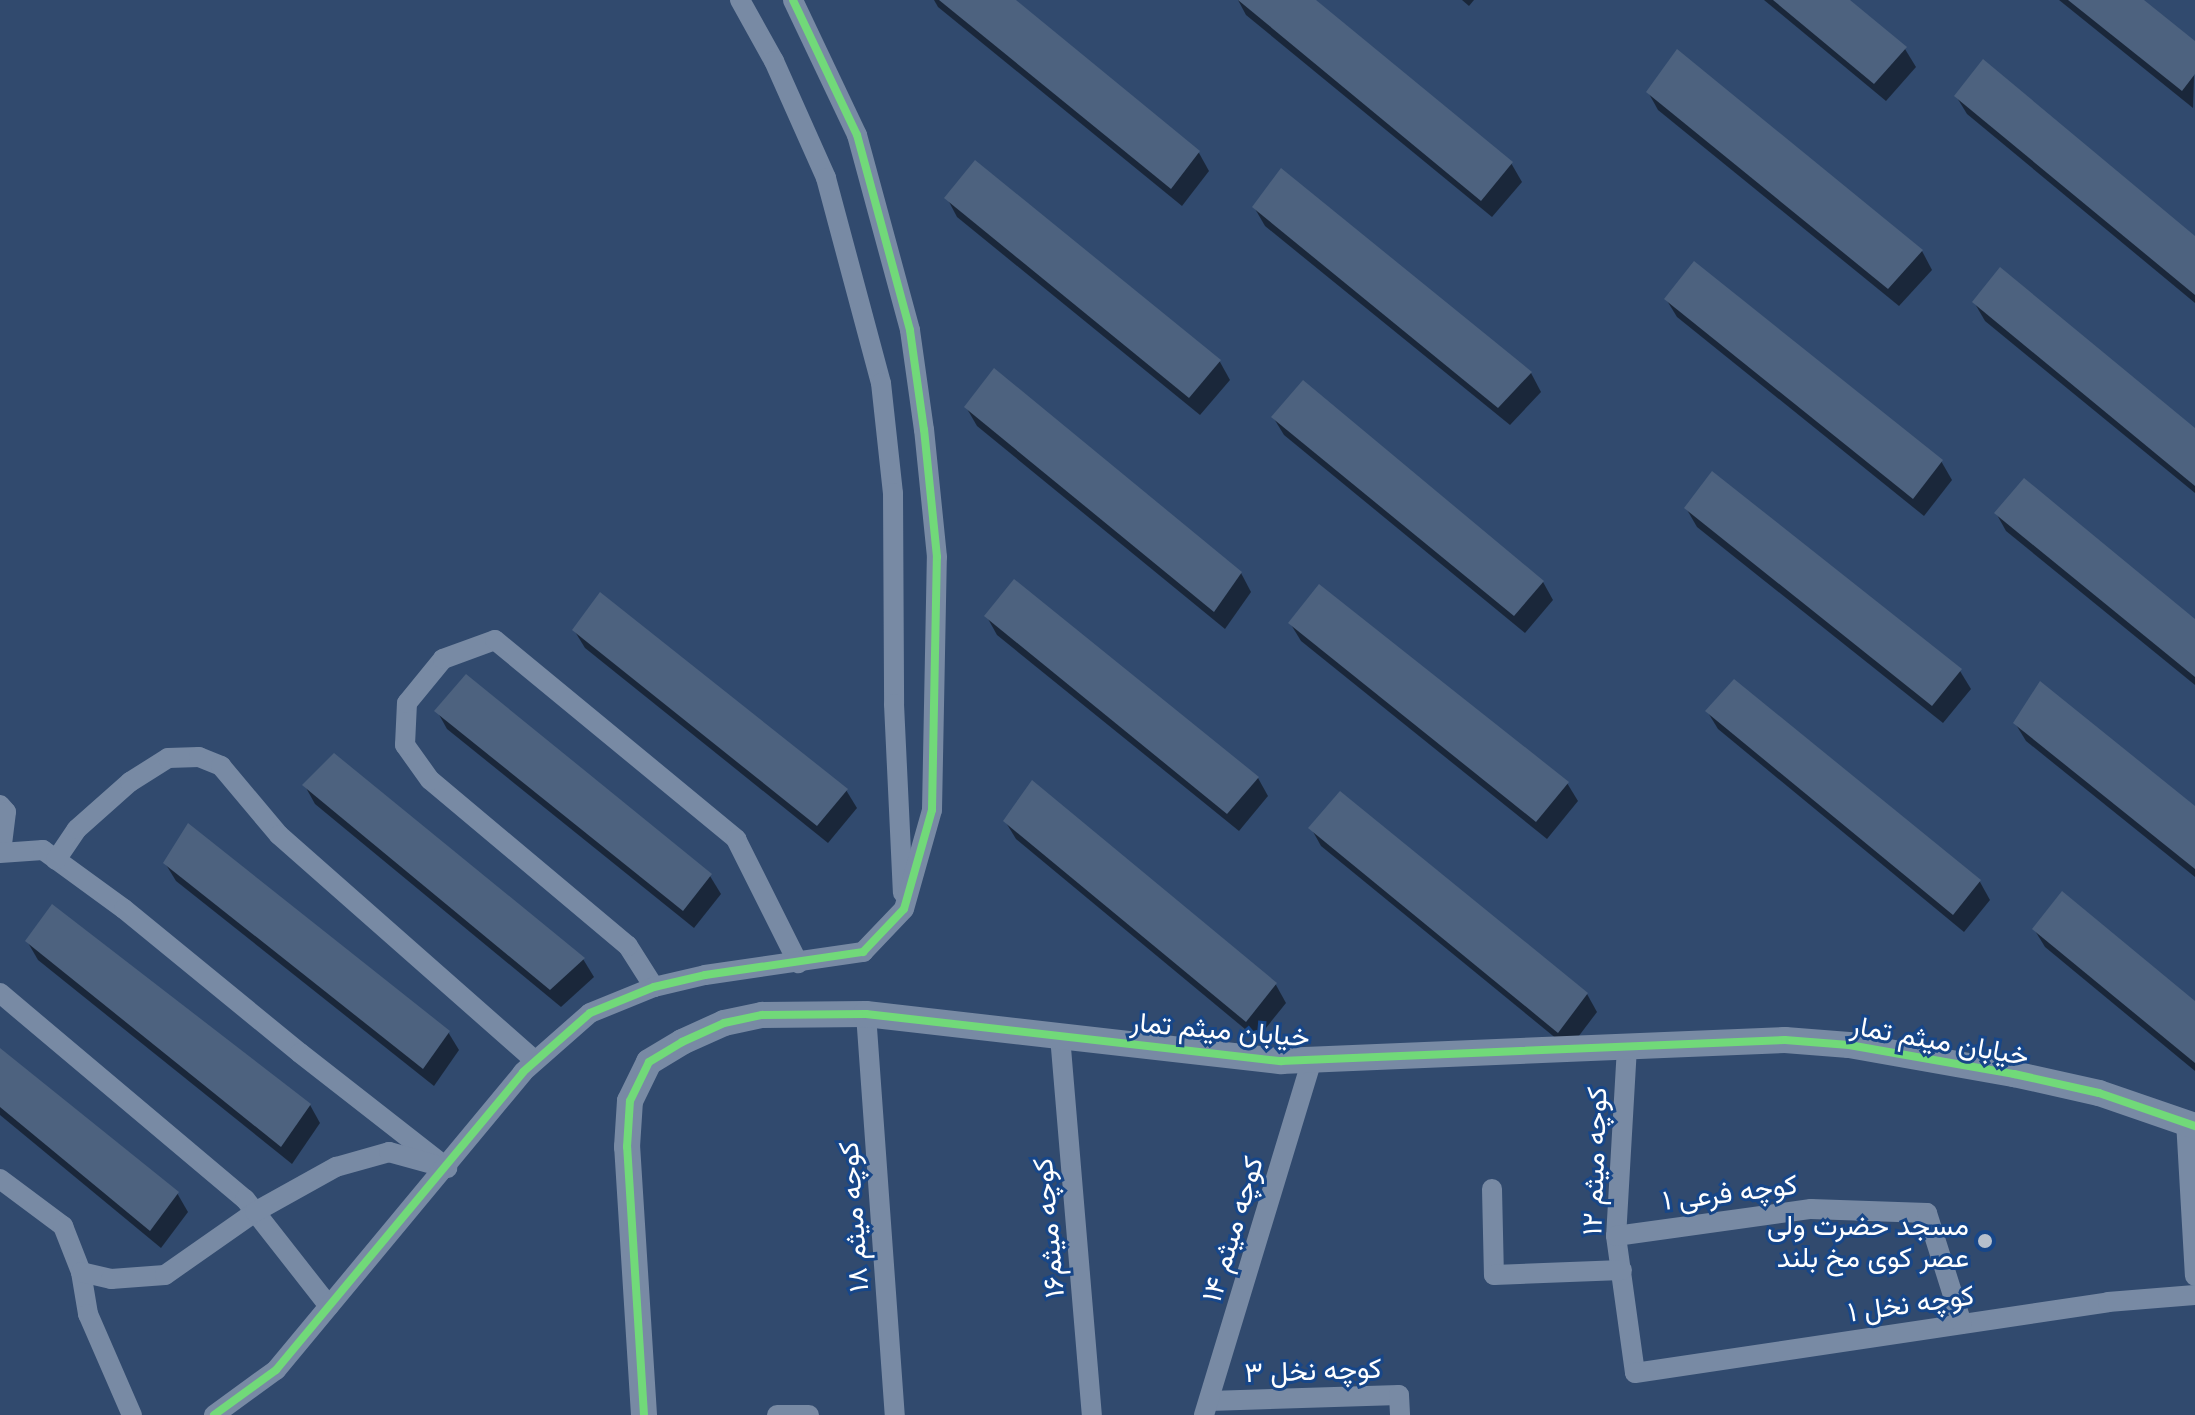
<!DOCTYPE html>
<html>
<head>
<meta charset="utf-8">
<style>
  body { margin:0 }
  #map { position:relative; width:2195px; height:1415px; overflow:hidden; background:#314a6e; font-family:"PT Sans",Vazirmatn,sans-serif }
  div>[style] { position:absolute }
  .shadow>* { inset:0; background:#0007 }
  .building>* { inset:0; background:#4d627f }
  .minor>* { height:20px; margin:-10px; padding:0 10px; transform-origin:10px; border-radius:10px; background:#788aa4 }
  .tertiary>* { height:26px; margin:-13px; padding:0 13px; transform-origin:13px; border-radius:13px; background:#788aa4 }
  .cycleway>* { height:8px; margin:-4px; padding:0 4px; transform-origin:4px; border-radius:4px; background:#71d979 }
  .dots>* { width:22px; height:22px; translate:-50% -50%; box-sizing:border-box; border:4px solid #174688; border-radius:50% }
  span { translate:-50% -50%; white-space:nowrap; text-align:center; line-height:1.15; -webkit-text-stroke:6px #174688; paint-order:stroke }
  .street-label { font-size:28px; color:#fff }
  .poi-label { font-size:28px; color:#fff }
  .right { translate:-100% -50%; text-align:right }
</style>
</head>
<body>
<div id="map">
  <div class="shadow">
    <i style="clip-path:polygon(934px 0,1013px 0,1199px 153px,1209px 171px,1182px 206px,938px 7px)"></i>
    <i style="clip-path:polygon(1238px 0,1313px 0,1511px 163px,1522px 182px,1492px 217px,1246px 15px)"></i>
    <i style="clip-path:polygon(1462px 0,1474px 0,1469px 6px)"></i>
    <i style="clip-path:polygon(1764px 0,1846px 0,1905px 49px,1916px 67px,1886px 101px)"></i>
    <i style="clip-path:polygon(2059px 0,2141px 0,2195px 44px,2193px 108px)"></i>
    <i style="clip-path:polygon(1648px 92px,1922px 251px,1932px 270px,1899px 306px,1658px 110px)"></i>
    <i style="clip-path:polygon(1956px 96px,2195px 238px,2195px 303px,1967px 114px)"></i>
    <i style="clip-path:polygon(1282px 171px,1531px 373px,1541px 392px,1510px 425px,1265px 226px,1254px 207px)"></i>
    <i style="clip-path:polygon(947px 198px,1220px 362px,1230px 380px,1200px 415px,957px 217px)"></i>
    <i style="clip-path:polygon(1666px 299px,1941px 461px,1952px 480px,1924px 516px,1677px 317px)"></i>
    <i style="clip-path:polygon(1974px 302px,2195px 430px,2195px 493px,1985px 321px)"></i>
    <i style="clip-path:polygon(966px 407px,1241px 573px,1251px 592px,1225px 629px,977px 426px)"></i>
    <i style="clip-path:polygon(1273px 417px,1543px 582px,1553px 600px,1525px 633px,1284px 435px)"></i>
    <i style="clip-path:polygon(1686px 508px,1960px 671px,1971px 689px,1943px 723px,1697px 527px)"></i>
    <i style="clip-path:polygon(1996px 513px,2195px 622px,2195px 685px,2006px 531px)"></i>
    <i style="clip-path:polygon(987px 617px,1258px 778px,1268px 796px,1239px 831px,997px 635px)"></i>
    <i style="clip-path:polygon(1290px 623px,1567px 783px,1578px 801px,1547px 839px,1301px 641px)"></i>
    <i style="clip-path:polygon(574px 630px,846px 790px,857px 808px,828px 843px,585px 648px)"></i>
    <i style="clip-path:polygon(437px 711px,710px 876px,721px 894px,694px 928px,447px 729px)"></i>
    <i style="clip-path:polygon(1707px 711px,1980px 882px,1990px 900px,1964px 932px,1718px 729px)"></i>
    <i style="clip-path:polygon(2015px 723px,2195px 809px,2195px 877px,2026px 741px)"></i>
    <i style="clip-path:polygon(1033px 783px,1276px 985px,1286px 1003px,1257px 1039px,1016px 839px,1005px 821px)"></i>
    <i style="clip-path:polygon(305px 786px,583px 959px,594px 977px,561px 1007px,315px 804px)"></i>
    <i style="clip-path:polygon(1311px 828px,1587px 994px,1597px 1012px,1569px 1049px,1321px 846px)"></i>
    <i style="clip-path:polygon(165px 863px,448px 1032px,459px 1050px,434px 1086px,176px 881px)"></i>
    <i style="clip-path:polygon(2034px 929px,2195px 1003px,2195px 1071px,2045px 947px)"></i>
    <i style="clip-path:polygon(27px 941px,310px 1105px,320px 1123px,292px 1164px,38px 960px)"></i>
    <i style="clip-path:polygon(0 1051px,177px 1193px,188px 1212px,161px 1248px,0 1115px)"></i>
  </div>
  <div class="building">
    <i style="clip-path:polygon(939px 0,1016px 0,1200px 151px,1171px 189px)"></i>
    <i style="clip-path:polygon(1238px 0,1316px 0,1513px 162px,1481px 201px)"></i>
    <i style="clip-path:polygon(1773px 0,1850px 0,1907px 47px,1874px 84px)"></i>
    <i style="clip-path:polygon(2068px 0,2144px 0,2195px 41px,2195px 74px,2182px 91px)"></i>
    <i style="clip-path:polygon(1677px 49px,1923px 250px,1888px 289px,1646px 92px)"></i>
    <i style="clip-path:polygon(1983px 59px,2195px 236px,2195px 295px,1954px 96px)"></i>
    <i style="clip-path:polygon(975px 160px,1221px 360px,1189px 398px,944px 198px)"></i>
    <i style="clip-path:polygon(1281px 168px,1532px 372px,1498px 408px,1252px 207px)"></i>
    <i style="clip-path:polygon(1694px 261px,1943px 460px,1913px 499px,1664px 299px)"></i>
    <i style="clip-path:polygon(2000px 267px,2195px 428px,2195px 486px,1972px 302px)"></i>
    <i style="clip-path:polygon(994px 368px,1242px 572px,1214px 612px,964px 407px)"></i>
    <i style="clip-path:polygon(1303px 380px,1544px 581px,1514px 616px,1271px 417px)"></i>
    <i style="clip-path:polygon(1712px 471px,1962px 669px,1932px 706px,1684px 508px)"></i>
    <i style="clip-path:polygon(2024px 478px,2195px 619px,2195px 677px,1994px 513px)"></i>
    <i style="clip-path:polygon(1014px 579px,1259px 777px,1227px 814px,984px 616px)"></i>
    <i style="clip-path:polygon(1319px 584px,1569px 782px,1536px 822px,1288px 623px)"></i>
    <i style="clip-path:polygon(600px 592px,848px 789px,817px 826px,572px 630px)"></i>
    <i style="clip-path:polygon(466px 674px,712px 874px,683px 911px,434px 711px)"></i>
    <i style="clip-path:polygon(1734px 679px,1981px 880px,1953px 915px,1705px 711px)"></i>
    <i style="clip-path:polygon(2040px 681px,2195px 806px,2195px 869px,2013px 723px)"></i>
    <i style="clip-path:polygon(334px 753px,585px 958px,550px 990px,302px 785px)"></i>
    <i style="clip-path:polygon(1032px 780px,1277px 983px,1246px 1022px,1003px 821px)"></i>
    <i style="clip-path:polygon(1340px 791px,1588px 993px,1558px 1033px,1308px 828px)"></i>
    <i style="clip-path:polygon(188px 823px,450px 1031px,423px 1069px,163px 863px)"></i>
    <i style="clip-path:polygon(2062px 891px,2195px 1001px,2195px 1063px,2032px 929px)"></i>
    <i style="clip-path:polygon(52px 904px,311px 1104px,281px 1147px,25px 941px)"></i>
    <i style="clip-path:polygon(0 1048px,179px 1192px,150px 1231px,0 1107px)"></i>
  </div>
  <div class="minor">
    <i style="left:740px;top:0;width:70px;rotate:60.9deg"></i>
    <i style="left:774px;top:61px;width:128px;rotate:66deg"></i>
    <i style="left:826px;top:178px;width:212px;rotate:75deg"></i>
    <i style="left:881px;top:383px;width:111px;rotate:83.8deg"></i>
    <i style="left:893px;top:493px;width:211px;rotate:89.7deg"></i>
    <i style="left:894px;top:704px;width:189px;rotate:87.3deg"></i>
    <i style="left:0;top:805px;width:9px;rotate:49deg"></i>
    <i style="left:6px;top:812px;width:40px;rotate:97.1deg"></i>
    <i style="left:0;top:853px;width:43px;rotate:-4deg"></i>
    <i style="left:43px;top:850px;width:100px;rotate:36.1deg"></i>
    <i style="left:124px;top:909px;width:227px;rotate:39.3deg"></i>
    <i style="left:300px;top:1053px;width:187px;rotate:38deg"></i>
    <i style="left:56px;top:860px;width:37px;rotate:-56deg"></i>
    <i style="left:77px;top:829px;width:71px;rotate:-41.6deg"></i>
    <i style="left:130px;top:782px;width:45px;rotate:-32.3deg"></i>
    <i style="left:168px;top:758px;width:31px;rotate:-2deg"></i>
    <i style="left:199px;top:757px;width:24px;rotate:22deg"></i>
    <i style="left:221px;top:766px;width:90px;rotate:50deg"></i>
    <i style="left:279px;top:835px;width:341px;rotate:41.4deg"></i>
    <i style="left:654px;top:987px;width:49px;rotate:-122.4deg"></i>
    <i style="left:628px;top:946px;width:258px;rotate:-140deg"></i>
    <i style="left:430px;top:780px;width:43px;rotate:-125.5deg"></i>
    <i style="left:405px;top:745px;width:42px;rotate:-87.3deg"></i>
    <i style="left:407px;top:703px;width:57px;rotate:-50.7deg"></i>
    <i style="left:443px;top:659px;width:55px;rotate:-20.1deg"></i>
    <i style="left:495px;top:640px;width:313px;rotate:39.5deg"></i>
    <i style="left:736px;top:839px;width:139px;rotate:63.4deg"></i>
    <i style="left:0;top:993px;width:320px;rotate:40.1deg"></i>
    <i style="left:245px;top:1199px;width:136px;rotate:51.9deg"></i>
    <i style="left:866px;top:1014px;width:402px;rotate:85.9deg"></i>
    <i style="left:1060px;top:1036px;width:380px;rotate:85.2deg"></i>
    <i style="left:1627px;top:1047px;width:189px;rotate:93.3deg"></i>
    <i style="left:1616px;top:1236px;width:138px;rotate:82.1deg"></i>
    <i style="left:1635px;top:1373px;width:478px;rotate:-8.5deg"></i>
    <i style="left:2108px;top:1302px;width:87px;rotate:-4.6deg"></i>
    <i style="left:2186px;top:1121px;width:155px;rotate:86.7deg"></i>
    <i style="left:0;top:1179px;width:79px;rotate:36.7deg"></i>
    <i style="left:63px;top:1226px;width:49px;rotate:68.6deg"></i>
    <i style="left:81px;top:1272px;width:43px;rotate:80.5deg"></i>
    <i style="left:88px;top:1314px;width:110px;rotate:66.5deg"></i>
    <i style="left:1492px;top:1189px;width:86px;rotate:88.7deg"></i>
    <i style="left:1494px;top:1275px;width:128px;rotate:-2.2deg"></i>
    <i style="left:1616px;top:1236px;width:197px;rotate:-7.9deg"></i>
    <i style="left:1811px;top:1209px;width:116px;rotate:2deg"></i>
    <i style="left:1927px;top:1213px;width:116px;rotate:72.5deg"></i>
    <i style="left:81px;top:1272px;width:31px;rotate:13deg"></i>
    <i style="left:111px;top:1279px;width:54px;rotate:-4.2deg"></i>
    <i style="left:165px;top:1275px;width:110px;rotate:-35deg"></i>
    <i style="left:255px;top:1212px;width:93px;rotate:-29.1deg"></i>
    <i style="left:336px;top:1167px;width:55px;rotate:-15.8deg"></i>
    <i style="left:389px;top:1152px;width:52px;rotate:15.6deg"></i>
    <i style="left:1209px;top:1401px;width:190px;rotate:-1.8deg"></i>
    <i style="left:1399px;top:1395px;width:20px;rotate:87deg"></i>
    <i style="left:214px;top:1415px;width:77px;rotate:-36deg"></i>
    <i style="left:276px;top:1370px;width:387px;rotate:-50.3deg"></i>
    <i style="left:523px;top:1072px;width:89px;rotate:-41.4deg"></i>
    <i style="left:590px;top:1013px;width:69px;rotate:-22.1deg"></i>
    <i style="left:654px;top:987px;width:52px;rotate:-13.2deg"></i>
    <i style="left:705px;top:975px;width:160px;rotate:-8.3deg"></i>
    <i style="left:863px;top:952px;width:59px;rotate:-46.4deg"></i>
    <i style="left:904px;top:909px;width:103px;rotate:-74.2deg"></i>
    <i style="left:932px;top:810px;width:253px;rotate:-88.9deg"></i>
    <i style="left:937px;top:557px;width:128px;rotate:-95.8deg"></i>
    <i style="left:924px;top:430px;width:101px;rotate:-98deg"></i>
    <i style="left:910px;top:330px;width:202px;rotate:-105.2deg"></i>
    <i style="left:857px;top:135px;width:149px;rotate:-115.4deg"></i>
    <i style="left:777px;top:1415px;width:32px"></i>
    <i style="left:1204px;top:1415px;width:371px;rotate:-73.1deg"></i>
  </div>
  <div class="tertiary">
    <i style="left:644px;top:1415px;width:269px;rotate:-93.6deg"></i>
    <i style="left:627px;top:1147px;width:46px;rotate:-86.3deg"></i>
    <i style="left:630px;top:1101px;width:43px;rotate:-64deg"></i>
    <i style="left:649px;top:1062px;width:39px;rotate:-31deg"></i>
    <i style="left:682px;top:1042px;width:46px;rotate:-24.3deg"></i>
    <i style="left:724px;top:1023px;width:39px;rotate:-12deg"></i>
    <i style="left:762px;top:1015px;width:104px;rotate:-0.6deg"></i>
    <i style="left:866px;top:1014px;width:418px;rotate:6.5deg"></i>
    <i style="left:1281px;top:1061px;width:504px;rotate:-2.39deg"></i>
    <i style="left:1785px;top:1040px;width:64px;rotate:4.5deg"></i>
    <i style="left:1849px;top:1045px;width:168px;rotate:10deg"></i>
    <i style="left:2014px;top:1074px;width:87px;rotate:12.6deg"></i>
    <i style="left:2099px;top:1093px;width:102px;rotate:19deg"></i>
  </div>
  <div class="cycleway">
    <i style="left:214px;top:1415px;width:77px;rotate:-36deg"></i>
    <i style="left:276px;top:1370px;width:387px;rotate:-50.3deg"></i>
    <i style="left:523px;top:1072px;width:89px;rotate:-41.4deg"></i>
    <i style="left:590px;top:1013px;width:69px;rotate:-22.1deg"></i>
    <i style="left:654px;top:987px;width:52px;rotate:-13.2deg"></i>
    <i style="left:705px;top:975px;width:160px;rotate:-8.3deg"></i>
    <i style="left:863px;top:952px;width:59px;rotate:-46.4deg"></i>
    <i style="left:904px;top:909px;width:103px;rotate:-74.2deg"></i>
    <i style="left:932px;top:810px;width:253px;rotate:-88.9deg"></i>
    <i style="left:937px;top:557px;width:128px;rotate:-95.8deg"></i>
    <i style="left:924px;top:430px;width:101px;rotate:-98deg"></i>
    <i style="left:910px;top:330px;width:202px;rotate:-105.2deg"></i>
    <i style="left:857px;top:135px;width:149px;rotate:-115.4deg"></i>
    <i style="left:644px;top:1415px;width:269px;rotate:-93.6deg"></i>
    <i style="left:627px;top:1147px;width:46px;rotate:-86.3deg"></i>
    <i style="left:630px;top:1101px;width:43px;rotate:-64deg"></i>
    <i style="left:649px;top:1062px;width:39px;rotate:-31deg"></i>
    <i style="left:682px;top:1042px;width:46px;rotate:-24.3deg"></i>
    <i style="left:724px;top:1023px;width:39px;rotate:-12deg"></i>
    <i style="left:762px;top:1015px;width:104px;rotate:-0.6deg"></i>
    <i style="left:866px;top:1014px;width:418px;rotate:6.5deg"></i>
    <i style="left:1281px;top:1061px;width:504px;rotate:-2.39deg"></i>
    <i style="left:1785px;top:1040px;width:64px;rotate:4.5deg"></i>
    <i style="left:1849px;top:1045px;width:168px;rotate:10deg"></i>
    <i style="left:2014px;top:1074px;width:87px;rotate:12.6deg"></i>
    <i style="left:2099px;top:1093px;width:102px;rotate:19deg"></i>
  </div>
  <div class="dots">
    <i style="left:1985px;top:1241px;background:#b7c0cc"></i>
  </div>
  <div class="street-label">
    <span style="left:1220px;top:1029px;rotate:5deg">خیابان میثم تمار</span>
    <span style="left:1940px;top:1040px;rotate:10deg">خیابان میثم تمار</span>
    <span style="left:1594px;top:1161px;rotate:-88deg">کوچه میثم ۱۲</span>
    <span style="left:1730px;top:1192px;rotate:-7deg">کوچه فرعی ۱</span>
    <span style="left:853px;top:1217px;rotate:-94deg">کوچه میثم ۱۸</span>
    <span style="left:1048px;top:1228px;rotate:-95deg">کوچه میثم۱۶</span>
    <span style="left:1232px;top:1229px;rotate:-73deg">کوچه میثم ۱۴</span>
    <span style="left:1911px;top:1303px;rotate:-8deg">کوچه نخل ۱</span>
    <span style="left:1313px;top:1370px;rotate:-2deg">کوچه نخل ۳</span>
  </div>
  <div class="poi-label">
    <span class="right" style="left:1969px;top:1241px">مسجد حضرت ولی<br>عصر کوی مخ بلند</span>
  </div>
</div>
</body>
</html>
